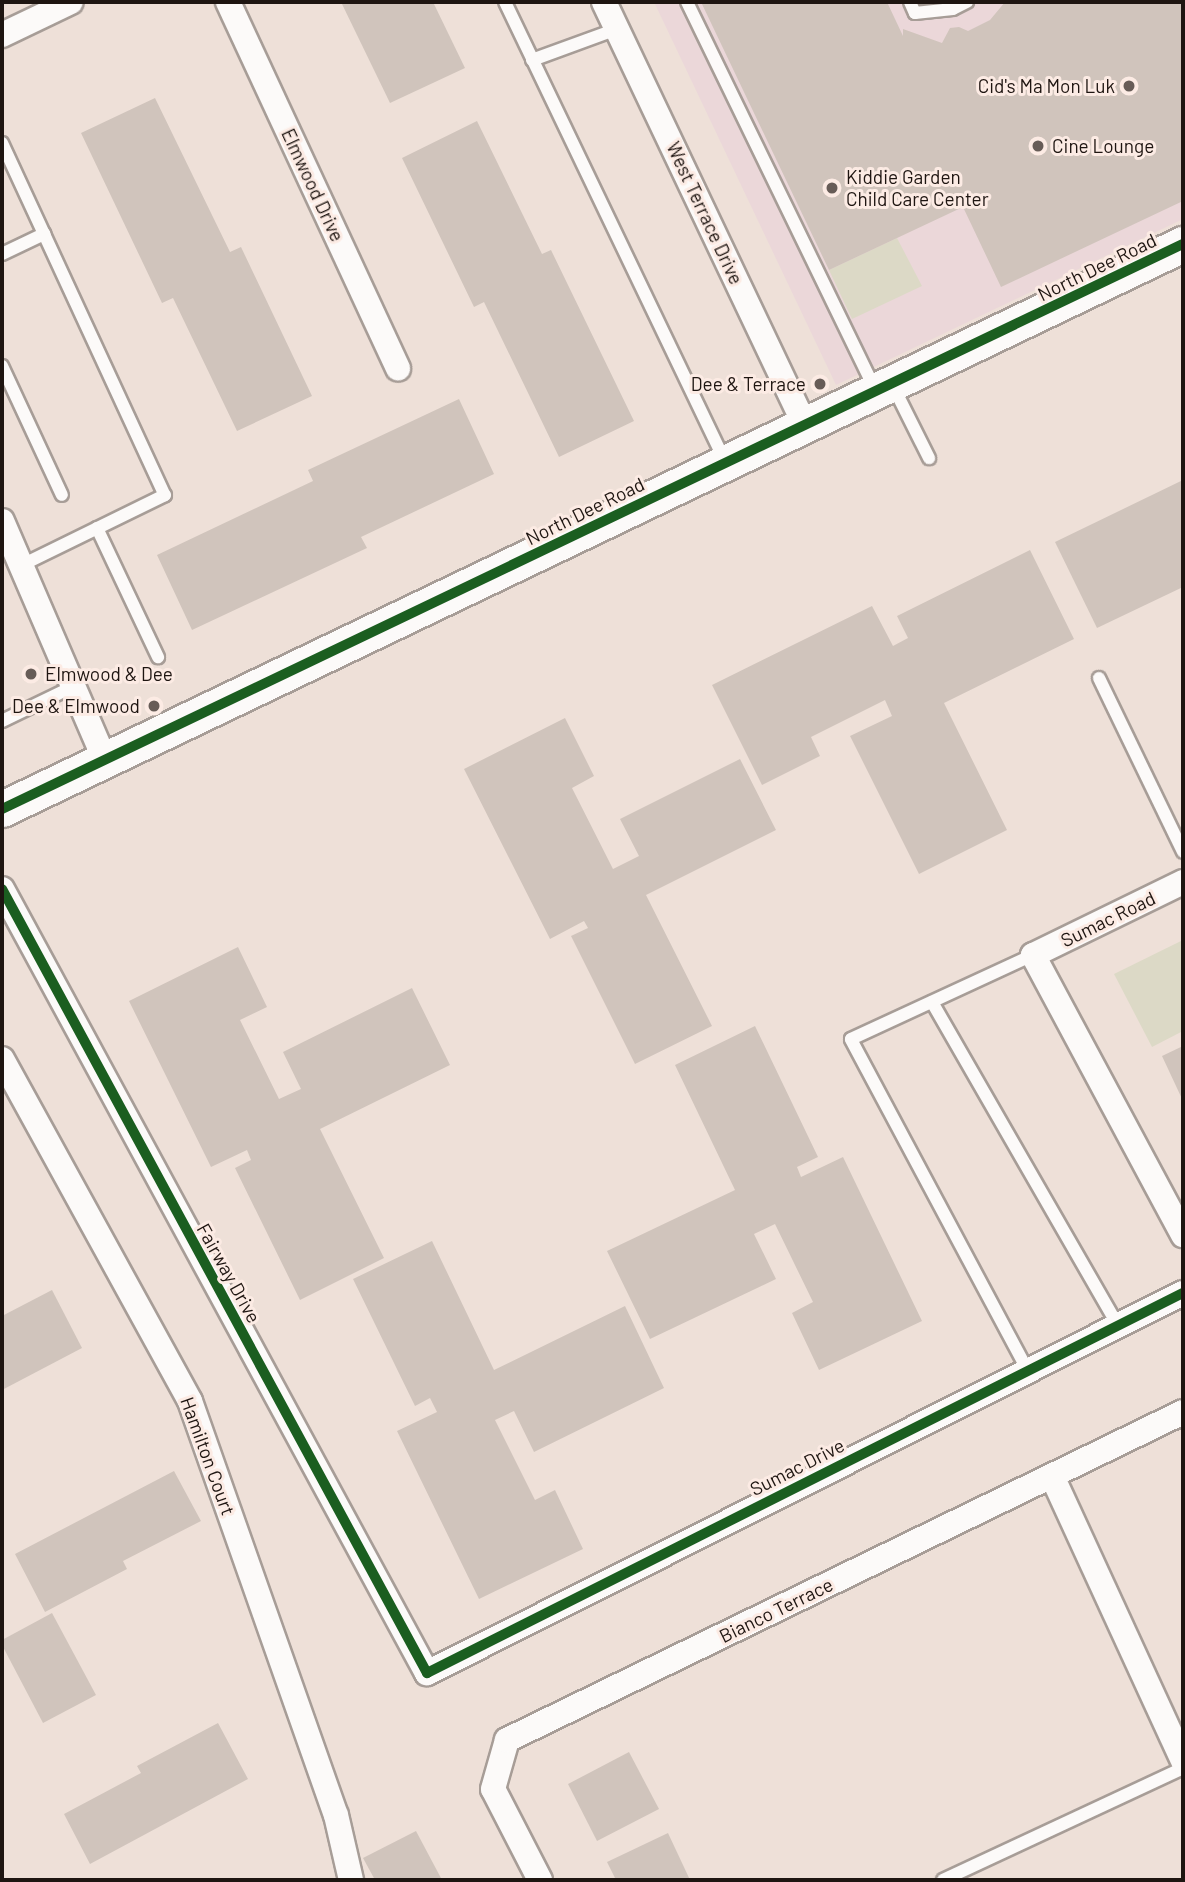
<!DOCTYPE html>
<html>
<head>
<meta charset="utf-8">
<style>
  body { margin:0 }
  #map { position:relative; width:1185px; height:1882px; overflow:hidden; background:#eee0d8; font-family:Barlow,sans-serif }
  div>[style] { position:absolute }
  .commercial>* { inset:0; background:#ebd7d9 }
  .green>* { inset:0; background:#dcd9c6 }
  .building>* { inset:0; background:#d0c4bc }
  .roads { filter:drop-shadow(2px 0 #a79d97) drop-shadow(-2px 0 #a79d97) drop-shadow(0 2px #a79d97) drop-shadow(0 -2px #a79d97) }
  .lane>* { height:12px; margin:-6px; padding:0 6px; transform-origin:6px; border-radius:6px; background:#fcfaf9 }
  .street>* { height:24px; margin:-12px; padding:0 12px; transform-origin:12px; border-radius:12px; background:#fcfaf9 }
  .secondary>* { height:35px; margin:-17.5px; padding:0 17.5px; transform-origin:17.5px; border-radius:17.5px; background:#fcfaf9 }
  .cycleway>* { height:10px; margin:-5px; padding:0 5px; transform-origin:5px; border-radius:5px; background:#1b5e20 }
  .dots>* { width:19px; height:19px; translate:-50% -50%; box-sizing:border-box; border:4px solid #fcebe4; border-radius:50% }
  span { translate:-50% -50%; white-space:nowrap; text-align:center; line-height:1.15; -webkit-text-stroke:6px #fcebe4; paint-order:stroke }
  .poi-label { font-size:19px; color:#1e1511 }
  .right { translate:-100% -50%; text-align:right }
  .left { translate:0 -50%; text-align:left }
  .street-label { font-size:19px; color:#1e1511 }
  .frame { position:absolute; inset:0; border:4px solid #1e1511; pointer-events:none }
</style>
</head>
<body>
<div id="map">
  <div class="commercial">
    <i style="clip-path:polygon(654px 2px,1183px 2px,1183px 219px,836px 385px)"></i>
  </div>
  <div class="green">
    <i style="clip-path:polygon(897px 238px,922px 286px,852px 319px,829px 270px)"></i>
    <i style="clip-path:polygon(1183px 940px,1183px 1031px,1152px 1047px,1114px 974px)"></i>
  </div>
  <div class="building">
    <i style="clip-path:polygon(341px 2px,433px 2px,465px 68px,390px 103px)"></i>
    <i style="clip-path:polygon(701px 2px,887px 2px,903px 36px,903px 29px,942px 43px,950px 28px,959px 27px,968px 31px,990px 20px,1005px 2px,1183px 2px,1183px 201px,1001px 287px,963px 207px,829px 270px)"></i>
    <i style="clip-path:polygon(155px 98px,230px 252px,241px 247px,312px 396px,237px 431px,173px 298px,162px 303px,81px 133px)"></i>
    <i style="clip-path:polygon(477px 121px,542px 254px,551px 250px,634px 421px,559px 457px,484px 302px,474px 307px,402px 158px)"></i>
    <i style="clip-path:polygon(459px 399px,494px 474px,361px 537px,367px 548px,192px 630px,157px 555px,313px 481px,308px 470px)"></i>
    <i style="clip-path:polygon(1183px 480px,1183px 587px,1097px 628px,1055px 542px)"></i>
    <i style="clip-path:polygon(1030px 550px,1074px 639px,944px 703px,1007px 830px,919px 874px,850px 736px,892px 716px,885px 700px,811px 737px,820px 756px,762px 785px,712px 685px,872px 606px,893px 646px,908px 638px,897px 616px)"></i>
    <i style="clip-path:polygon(565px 718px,594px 776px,572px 788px,613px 869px,639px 856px,620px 819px,740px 759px,776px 830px,646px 895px,712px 1026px,635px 1064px,571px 936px,588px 928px,584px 921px,550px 939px,464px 769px)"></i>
    <i style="clip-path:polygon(238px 947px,267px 1007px,240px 1020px,279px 1099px,301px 1089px,283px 1052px,412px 988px,450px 1065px,320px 1129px,384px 1258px,300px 1300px,235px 1168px,251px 1160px,247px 1150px,211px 1167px,129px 1001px)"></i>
    <i style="clip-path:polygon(755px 1026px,818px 1157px,797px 1167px,801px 1177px,843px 1157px,922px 1321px,819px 1370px,792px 1313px,813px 1302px,775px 1224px,754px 1234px,776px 1279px,650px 1339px,607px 1251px,735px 1190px,675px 1065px)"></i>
    <i style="clip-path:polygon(1183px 1046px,1183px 1101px,1162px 1056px)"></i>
    <i style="clip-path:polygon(432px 1241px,494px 1370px,625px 1306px,664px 1388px,534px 1452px,514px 1411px,495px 1420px,535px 1500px,555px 1490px,583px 1549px,479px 1599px,397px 1431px,437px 1412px,430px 1398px,415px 1406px,353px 1279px)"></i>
    <i style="clip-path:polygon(52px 1290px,82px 1348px,2px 1390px,2px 1316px)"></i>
    <i style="clip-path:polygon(174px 1471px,201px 1521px,123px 1561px,127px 1569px,45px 1612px,15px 1554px)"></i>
    <i style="clip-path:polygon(52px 1613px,96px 1695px,43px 1723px,2px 1645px,2px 1640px)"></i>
    <i style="clip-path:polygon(218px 1723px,248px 1779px,90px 1864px,64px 1814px,141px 1773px,137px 1766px)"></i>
    <i style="clip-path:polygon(629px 1752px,659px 1809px,597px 1841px,568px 1784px)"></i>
    <i style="clip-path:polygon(416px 1831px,442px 1880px,375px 1880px,363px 1858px)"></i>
    <i style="clip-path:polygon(668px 1833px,690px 1880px,616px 1880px,607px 1862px)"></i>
  </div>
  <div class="roads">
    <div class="lane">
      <i style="left:505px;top:2px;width:507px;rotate:64.4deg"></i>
      <i style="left:687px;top:2px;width:430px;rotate:64.1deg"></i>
      <i style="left:910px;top:2px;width:12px;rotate:66deg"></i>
      <i style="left:915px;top:13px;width:38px;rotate:-6deg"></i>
      <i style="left:953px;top:9px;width:16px;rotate:-27deg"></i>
      <i style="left:532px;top:60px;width:90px;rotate:-20deg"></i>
      <i style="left:2px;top:143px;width:388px;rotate:65.2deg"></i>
      <i style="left:165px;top:495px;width:159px;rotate:153.9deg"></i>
      <i style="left:2px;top:254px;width:47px;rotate:-25.5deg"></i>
      <i style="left:2px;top:366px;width:142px;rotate:65.1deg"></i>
      <i style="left:892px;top:384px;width:83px;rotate:63.4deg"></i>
      <i style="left:97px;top:528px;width:143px;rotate:64.7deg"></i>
      <i style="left:1099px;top:678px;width:193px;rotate:64.2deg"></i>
      <i style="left:2px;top:721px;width:80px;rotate:-25.9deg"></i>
      <i style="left:932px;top:1002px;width:374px;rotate:60.1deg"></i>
      <i style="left:1028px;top:1371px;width:376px;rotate:-118.1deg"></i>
      <i style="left:851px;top:1039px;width:200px;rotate:-24.8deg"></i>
      <i style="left:943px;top:1880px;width:265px;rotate:-25deg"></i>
    </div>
    <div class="street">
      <i style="left:228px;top:2px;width:404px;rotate:65.1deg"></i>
      <i style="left:604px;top:2px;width:468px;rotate:64.6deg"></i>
      <i style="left:2px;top:35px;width:76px;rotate:-25.6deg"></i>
      <i style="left:2px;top:521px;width:260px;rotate:66.7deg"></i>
      <i style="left:1183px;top:882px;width:167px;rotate:154deg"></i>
      <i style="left:1033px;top:955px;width:318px;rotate:61.8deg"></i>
      <i style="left:2px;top:889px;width:892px;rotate:61.54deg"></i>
      <i style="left:427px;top:1673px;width:846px;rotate:-26.69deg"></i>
      <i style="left:2px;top:1059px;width:390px;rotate:61.2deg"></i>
      <i style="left:190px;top:1401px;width:439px;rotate:70.6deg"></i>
      <i style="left:336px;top:1815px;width:67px;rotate:77deg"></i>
      <i style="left:1052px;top:1476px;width:314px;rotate:65.3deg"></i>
      <i style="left:540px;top:1880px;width:102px;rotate:-117.3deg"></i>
      <i style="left:493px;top:1789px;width:51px;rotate:-74.1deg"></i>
      <i style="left:507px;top:1740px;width:751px;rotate:-25.88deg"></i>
    </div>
    <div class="secondary">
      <i style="left:2px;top:809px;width:1309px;rotate:-25.57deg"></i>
    </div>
  </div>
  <div class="cycleway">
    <i style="left:2px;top:809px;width:1309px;rotate:-25.57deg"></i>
    <i style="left:2px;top:889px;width:892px;rotate:61.54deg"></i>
    <i style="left:427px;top:1673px;width:846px;rotate:-26.69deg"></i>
  </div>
  <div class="dots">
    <i style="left:1129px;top:86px;background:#675c57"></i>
    <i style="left:1038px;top:146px;background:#675c57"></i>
    <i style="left:832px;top:188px;background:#675c57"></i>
    <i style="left:820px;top:384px;background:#675c57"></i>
    <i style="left:31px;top:674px;background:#675c57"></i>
    <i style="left:154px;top:706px;background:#675c57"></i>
  </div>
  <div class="poi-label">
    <span class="right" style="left:1115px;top:86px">Cid's Ma Mon Luk</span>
    <span class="left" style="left:1052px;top:146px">Cine Lounge</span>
    <span class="left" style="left:846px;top:188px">Kiddie Garden<br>Child Care Center</span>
    <span class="right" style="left:806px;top:384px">Dee &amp; Terrace</span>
    <span class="left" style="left:45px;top:674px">Elmwood &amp; Dee</span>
    <span class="right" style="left:140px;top:706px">Dee &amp; Elmwood</span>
  </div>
  <div class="street-label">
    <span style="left:313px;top:185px;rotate:65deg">Elmwood Drive</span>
    <span style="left:705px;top:213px;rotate:65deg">West Terrace Drive</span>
    <span style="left:1097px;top:267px;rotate:-26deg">North Dee Road</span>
    <span style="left:585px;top:511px;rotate:-26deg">North Dee Road</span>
    <span style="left:1108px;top:919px;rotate:-26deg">Sumac Road</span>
    <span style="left:229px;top:1273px;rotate:61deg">Fairway Drive</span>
    <span style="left:208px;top:1456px;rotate:70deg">Hamilton Court</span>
    <span style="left:797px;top:1467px;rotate:-27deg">Sumac Drive</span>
    <span style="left:776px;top:1610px;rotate:-26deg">Bianco Terrace</span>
  </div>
  <div class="frame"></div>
</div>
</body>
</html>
